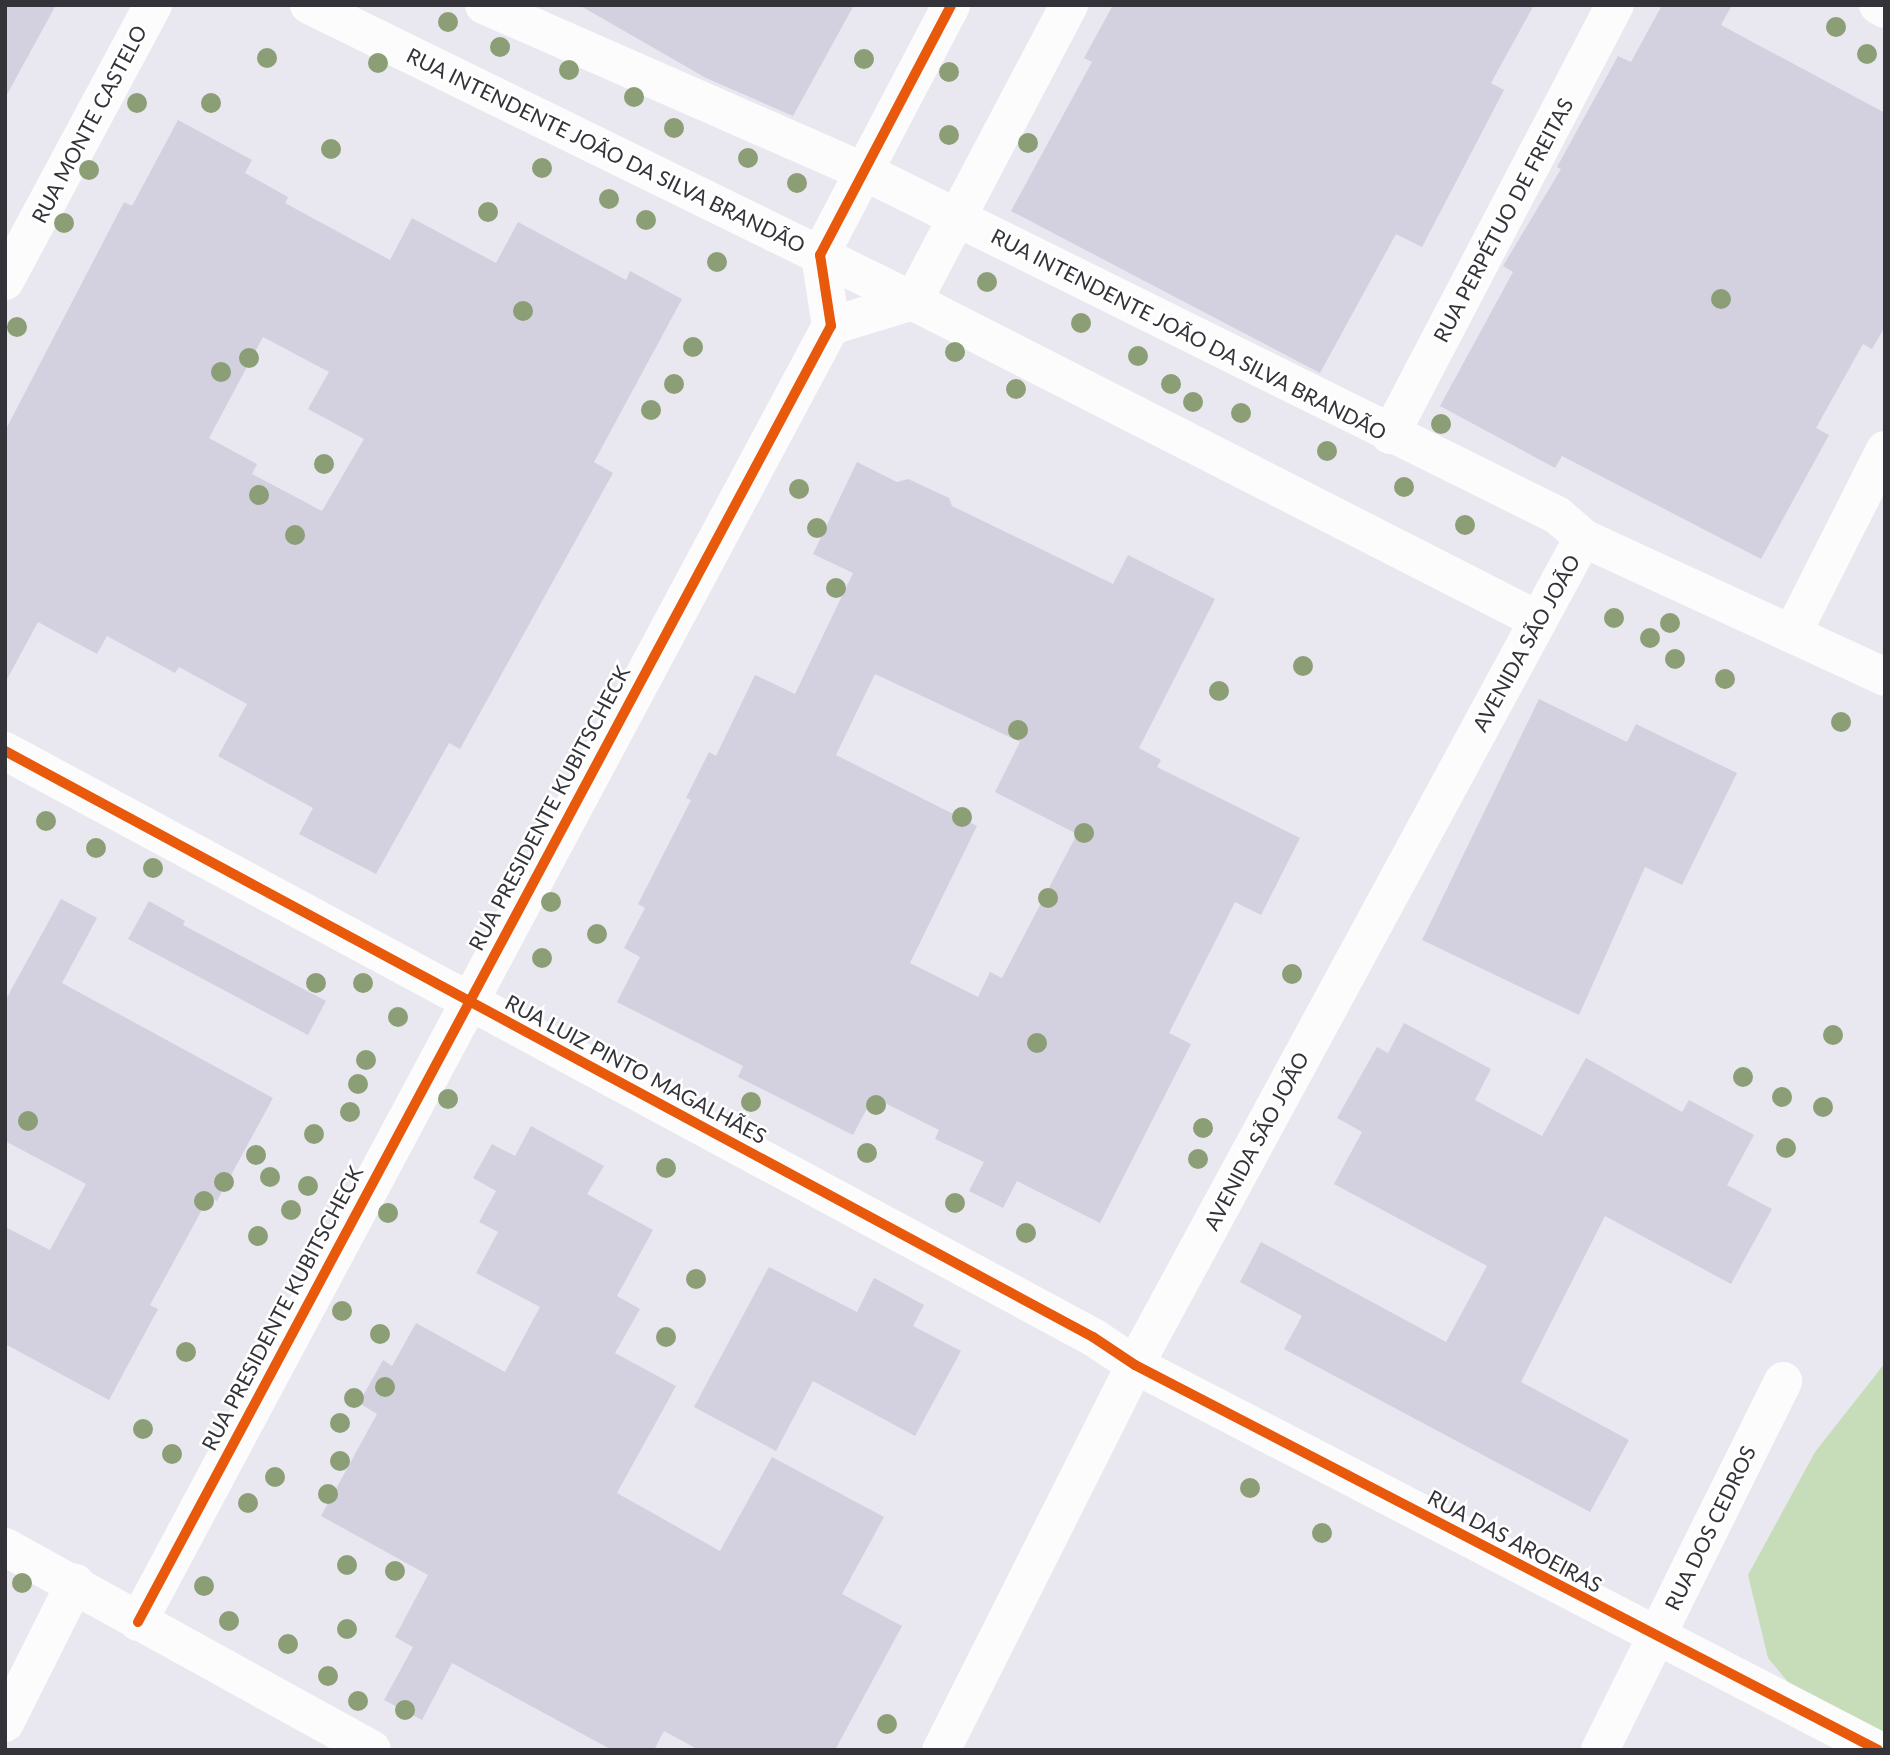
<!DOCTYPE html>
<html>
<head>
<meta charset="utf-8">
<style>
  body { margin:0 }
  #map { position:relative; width:1890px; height:1755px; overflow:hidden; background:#e9e8f0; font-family:Lato,sans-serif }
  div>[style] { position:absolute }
  .green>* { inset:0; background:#c7dcb8 }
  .building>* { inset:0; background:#d3d0e0 }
  .street>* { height:38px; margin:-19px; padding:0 19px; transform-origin:19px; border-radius:19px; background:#fcfcfd }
  .secondary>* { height:38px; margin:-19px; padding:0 19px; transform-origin:19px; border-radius:19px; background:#fcfcfd }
  .cycleway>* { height:10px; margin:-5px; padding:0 5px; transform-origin:5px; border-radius:5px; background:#e8590c }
  .trees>* { width:20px; height:20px; margin:-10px; border-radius:50%; background:#8b9e75 }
  span { translate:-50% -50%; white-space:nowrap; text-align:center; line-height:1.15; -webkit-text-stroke:5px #fff; paint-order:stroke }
  .street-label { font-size:21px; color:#343339 }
  .frame { position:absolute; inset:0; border:7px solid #343339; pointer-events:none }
</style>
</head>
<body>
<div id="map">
  <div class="green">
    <i style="clip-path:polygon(1885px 1363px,1885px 1750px,1815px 1714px,1768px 1658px,1748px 1575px,1815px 1452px)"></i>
  </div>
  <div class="building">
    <i style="clip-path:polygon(5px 5px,56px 5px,5px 98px)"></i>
    <i style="clip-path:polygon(579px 5px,854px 5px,793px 116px,706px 78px)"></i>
    <i style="clip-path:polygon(1113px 5px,1534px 5px,1491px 83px,1504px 90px,1422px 247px,1396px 234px,1320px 373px,1011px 211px,1092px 62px,1084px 58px)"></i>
    <i style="clip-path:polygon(1662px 5px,1732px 5px,1721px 25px,1885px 113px,1885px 327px,1872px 349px,1863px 344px,1816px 428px,1829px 435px,1761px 559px,1562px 456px,1555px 468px,1440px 406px,1513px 272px,1503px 266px,1561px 169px,1557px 167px,1585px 116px,1618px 56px,1631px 62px)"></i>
    <i style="clip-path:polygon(evenodd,178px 120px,252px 160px,245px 173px,288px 197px,285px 203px,390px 260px,412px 218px,496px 263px,518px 222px,626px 280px,630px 271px,682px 299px,594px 462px,613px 473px,460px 749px,449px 743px,376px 874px,299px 834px,313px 808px,218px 756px,247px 704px,179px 667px,175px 673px,107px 636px,97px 654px,38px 622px,5px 683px,5px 431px,124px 202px,132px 206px,178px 120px,263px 337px,329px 372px,308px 409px,364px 439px,322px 511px,252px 474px,257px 464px,209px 438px,263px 337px)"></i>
    <i style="clip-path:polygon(evenodd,857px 462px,897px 482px,908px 479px,949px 498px,952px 506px,1113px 584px,1128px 555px,1215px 599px,1139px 748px,1161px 760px,1157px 767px,1300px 838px,1261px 915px,1235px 902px,1169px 1033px,1191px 1044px,1100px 1223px,1017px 1181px,1003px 1208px,969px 1191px,984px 1162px,935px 1139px,939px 1130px,873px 1097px,853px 1135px,738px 1077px,743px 1066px,617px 1002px,640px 957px,624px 948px,645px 908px,638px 904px,691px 800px,686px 798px,709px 752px,716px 756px,755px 675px,795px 694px,853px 573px,813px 554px,857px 462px,875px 674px,1020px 742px,995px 792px,1077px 834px,1002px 978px,990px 972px,978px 997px,910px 963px,977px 826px,836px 755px,875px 674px)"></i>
    <i style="clip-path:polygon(1539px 699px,1627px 742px,1636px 724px,1737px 773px,1682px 885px,1645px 867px,1579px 1015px,1422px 940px)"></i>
    <i style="clip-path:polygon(61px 899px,97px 918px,62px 983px,273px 1098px,217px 1201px,209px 1197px,150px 1305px,158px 1309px,109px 1400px,5px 1344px,5px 1227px,50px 1250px,86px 1184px,5px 1141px,5px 1001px)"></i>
    <i style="clip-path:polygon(149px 901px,185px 921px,183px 925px,326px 1001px,308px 1035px,128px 939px)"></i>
    <i style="clip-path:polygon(1404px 1023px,1491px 1069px,1475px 1100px,1542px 1136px,1586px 1058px,1682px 1112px,1689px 1100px,1754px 1135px,1727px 1185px,1772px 1209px,1731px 1284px,1605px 1216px,1521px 1382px,1629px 1440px,1590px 1512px,1284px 1349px,1302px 1316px,1240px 1282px,1261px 1242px,1446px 1342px,1487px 1266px,1334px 1184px,1362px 1132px,1337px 1118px,1377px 1047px,1388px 1053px)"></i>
    <i style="clip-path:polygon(531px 1126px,604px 1166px,587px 1194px,653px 1230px,617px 1296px,640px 1309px,615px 1353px,676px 1386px,617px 1493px,720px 1551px,772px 1457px,884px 1517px,842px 1594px,902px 1626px,835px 1750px,699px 1750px,664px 1731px,654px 1750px,612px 1750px,452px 1663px,422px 1720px,384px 1700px,413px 1647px,395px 1637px,428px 1575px,321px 1516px,377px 1414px,359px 1403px,383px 1360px,392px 1366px,416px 1323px,505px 1372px,540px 1307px,476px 1273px,498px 1232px,479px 1222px,496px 1191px,473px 1178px,492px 1144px,515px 1156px)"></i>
    <i style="clip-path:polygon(769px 1267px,857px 1312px,874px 1278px,924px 1305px,913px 1326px,961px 1351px,915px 1436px,813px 1381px,776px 1451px,694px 1407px)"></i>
  </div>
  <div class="street">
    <i style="left:1878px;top:5px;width:8px;rotate:30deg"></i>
    <i style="left:5px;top:281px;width:313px;rotate:-61.8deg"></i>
    <i style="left:831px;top:326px;width:86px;rotate:-17deg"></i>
    <i style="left:913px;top:301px;width:335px;rotate:-62.2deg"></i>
    <i style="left:1390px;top:435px;width:485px;rotate:-62.4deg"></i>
    <i style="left:1583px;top:538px;width:332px;rotate:24.7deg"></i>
    <i style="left:1793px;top:632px;width:204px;rotate:-63.2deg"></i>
    <i style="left:5px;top:751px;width:1236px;rotate:28.31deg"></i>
    <i style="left:1093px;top:1337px;width:50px;rotate:33.7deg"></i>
    <i style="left:1135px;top:1365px;width:837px;rotate:27.39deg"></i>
    <i style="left:5px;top:1547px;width:419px;rotate:28.9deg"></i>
    <i style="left:138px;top:1622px;width:1470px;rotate:-61.87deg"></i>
    <i style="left:831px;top:326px;width:72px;rotate:-98.8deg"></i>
    <i style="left:820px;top:255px;width:282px;rotate:-62.3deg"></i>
    <i style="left:5px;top:1723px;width:157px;rotate:-63.4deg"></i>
    <i style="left:1600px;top:1750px;width:412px;rotate:-63.6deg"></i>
  </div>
  <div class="secondary">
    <i style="left:309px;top:5px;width:630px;rotate:26.08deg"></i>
    <i style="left:875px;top:282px;width:744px;rotate:27.01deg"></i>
    <i style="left:484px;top:5px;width:414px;rotate:23.7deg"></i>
    <i style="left:863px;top:171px;width:775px;rotate:26.37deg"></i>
    <i style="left:1557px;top:515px;width:35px;rotate:41deg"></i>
    <i style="left:1583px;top:538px;width:941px;rotate:118.45deg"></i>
    <i style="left:1135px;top:1365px;width:431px;rotate:116.7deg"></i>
  </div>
  <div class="cycleway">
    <i style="left:5px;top:751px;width:1236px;rotate:28.31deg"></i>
    <i style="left:1093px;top:1337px;width:50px;rotate:33.7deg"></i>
    <i style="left:1135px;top:1365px;width:837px;rotate:27.39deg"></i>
    <i style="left:138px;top:1622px;width:1470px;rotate:-61.87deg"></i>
    <i style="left:831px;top:326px;width:72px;rotate:-98.8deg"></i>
    <i style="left:820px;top:255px;width:282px;rotate:-62.3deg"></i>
  </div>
  <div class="trees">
    <i style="left:448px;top:22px"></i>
    <i style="left:1836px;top:27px"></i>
    <i style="left:500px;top:47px"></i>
    <i style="left:1867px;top:54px"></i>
    <i style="left:267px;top:58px"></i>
    <i style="left:864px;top:59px"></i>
    <i style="left:378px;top:63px"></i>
    <i style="left:569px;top:70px"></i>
    <i style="left:949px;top:72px"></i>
    <i style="left:634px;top:97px"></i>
    <i style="left:137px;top:103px"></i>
    <i style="left:211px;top:103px"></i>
    <i style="left:674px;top:128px"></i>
    <i style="left:949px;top:135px"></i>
    <i style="left:1028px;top:143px"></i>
    <i style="left:331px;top:149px"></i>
    <i style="left:748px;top:158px"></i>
    <i style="left:542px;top:168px"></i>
    <i style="left:89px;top:170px"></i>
    <i style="left:797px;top:183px"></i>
    <i style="left:609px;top:199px"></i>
    <i style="left:488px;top:212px"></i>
    <i style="left:646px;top:220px"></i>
    <i style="left:64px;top:223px"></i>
    <i style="left:717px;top:262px"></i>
    <i style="left:987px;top:282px"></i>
    <i style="left:1721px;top:299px"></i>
    <i style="left:523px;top:311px"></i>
    <i style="left:1081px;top:323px"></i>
    <i style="left:17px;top:327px"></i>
    <i style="left:693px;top:347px"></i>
    <i style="left:955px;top:352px"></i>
    <i style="left:1138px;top:356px"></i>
    <i style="left:249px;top:358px"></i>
    <i style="left:221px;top:372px"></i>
    <i style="left:674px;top:384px"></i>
    <i style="left:1171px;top:384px"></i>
    <i style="left:1016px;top:389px"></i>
    <i style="left:1193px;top:402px"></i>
    <i style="left:651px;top:410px"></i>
    <i style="left:1241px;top:413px"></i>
    <i style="left:1441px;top:424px"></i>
    <i style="left:1327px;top:451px"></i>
    <i style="left:324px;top:464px"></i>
    <i style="left:1404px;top:487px"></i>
    <i style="left:799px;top:489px"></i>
    <i style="left:259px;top:495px"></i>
    <i style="left:1465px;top:525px"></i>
    <i style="left:817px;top:528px"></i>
    <i style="left:295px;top:535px"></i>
    <i style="left:836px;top:588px"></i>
    <i style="left:1614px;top:618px"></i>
    <i style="left:1670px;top:623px"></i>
    <i style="left:1650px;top:638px"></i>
    <i style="left:1675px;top:659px"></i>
    <i style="left:1303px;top:666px"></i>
    <i style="left:1725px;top:679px"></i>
    <i style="left:1219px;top:691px"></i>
    <i style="left:1841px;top:722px"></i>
    <i style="left:1018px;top:730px"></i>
    <i style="left:962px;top:817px"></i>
    <i style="left:46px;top:821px"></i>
    <i style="left:1084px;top:833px"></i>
    <i style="left:96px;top:848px"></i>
    <i style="left:153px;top:868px"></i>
    <i style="left:1048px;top:898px"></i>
    <i style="left:551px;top:902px"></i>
    <i style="left:597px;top:934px"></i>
    <i style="left:542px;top:958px"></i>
    <i style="left:1292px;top:974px"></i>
    <i style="left:316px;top:983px"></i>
    <i style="left:363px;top:983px"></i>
    <i style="left:398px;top:1017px"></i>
    <i style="left:1833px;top:1035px"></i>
    <i style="left:1037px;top:1043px"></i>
    <i style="left:366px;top:1060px"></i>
    <i style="left:1743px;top:1077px"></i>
    <i style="left:358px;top:1084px"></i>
    <i style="left:1782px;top:1097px"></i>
    <i style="left:448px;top:1099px"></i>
    <i style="left:751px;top:1102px"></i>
    <i style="left:876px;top:1105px"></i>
    <i style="left:1823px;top:1107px"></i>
    <i style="left:350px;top:1112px"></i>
    <i style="left:28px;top:1121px"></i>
    <i style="left:1203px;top:1128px"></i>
    <i style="left:314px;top:1134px"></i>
    <i style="left:1786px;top:1148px"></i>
    <i style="left:867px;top:1153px"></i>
    <i style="left:256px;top:1155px"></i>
    <i style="left:1198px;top:1159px"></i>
    <i style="left:666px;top:1168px"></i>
    <i style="left:270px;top:1177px"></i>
    <i style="left:224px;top:1182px"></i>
    <i style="left:308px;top:1186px"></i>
    <i style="left:204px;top:1201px"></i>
    <i style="left:955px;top:1203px"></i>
    <i style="left:291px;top:1210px"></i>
    <i style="left:388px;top:1213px"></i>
    <i style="left:1026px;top:1233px"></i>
    <i style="left:258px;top:1236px"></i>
    <i style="left:696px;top:1279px"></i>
    <i style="left:342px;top:1311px"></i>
    <i style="left:380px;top:1334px"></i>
    <i style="left:666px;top:1337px"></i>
    <i style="left:186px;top:1352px"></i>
    <i style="left:385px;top:1387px"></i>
    <i style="left:354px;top:1398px"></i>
    <i style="left:340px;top:1423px"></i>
    <i style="left:143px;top:1429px"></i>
    <i style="left:172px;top:1454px"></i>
    <i style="left:340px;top:1461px"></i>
    <i style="left:275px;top:1477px"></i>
    <i style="left:1250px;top:1488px"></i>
    <i style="left:328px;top:1494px"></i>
    <i style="left:248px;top:1503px"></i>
    <i style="left:1322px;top:1533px"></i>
    <i style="left:347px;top:1565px"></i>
    <i style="left:395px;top:1571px"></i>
    <i style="left:22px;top:1583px"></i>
    <i style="left:204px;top:1586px"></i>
    <i style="left:229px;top:1621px"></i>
    <i style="left:347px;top:1629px"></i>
    <i style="left:288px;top:1644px"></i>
    <i style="left:328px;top:1676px"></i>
    <i style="left:358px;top:1701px"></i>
    <i style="left:405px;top:1710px"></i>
    <i style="left:887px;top:1724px"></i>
  </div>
  <div class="street-label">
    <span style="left:89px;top:124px;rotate:-62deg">RUA MONTE CASTELO</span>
    <span style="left:606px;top:150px;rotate:26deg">RUA INTENDENTE JOÃO DA SILVA BRANDÃO</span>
    <span style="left:1503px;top:220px;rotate:-62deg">RUA PERPÉTUO DE FREITAS</span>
    <span style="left:1189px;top:334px;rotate:27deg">RUA INTENDENTE JOÃO DA SILVA BRANDÃO</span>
    <span style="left:1526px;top:643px;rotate:-61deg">AVENIDA SÃO JOÃO</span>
    <span style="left:549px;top:808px;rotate:-62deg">RUA PRESIDENTE KUBITSCHECK</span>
    <span style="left:636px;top:1069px;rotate:28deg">RUA LUIZ PINTO MAGALHÃES</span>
    <span style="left:1256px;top:1141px;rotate:-62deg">AVENIDA SÃO JOÃO</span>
    <span style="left:282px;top:1308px;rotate:-62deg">RUA PRESIDENTE KUBITSCHECK</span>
    <span style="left:1710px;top:1528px;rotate:-64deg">RUA DOS CEDROS</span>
    <span style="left:1515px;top:1541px;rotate:28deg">RUA DAS AROEIRAS</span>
  </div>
  <div class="frame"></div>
</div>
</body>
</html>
